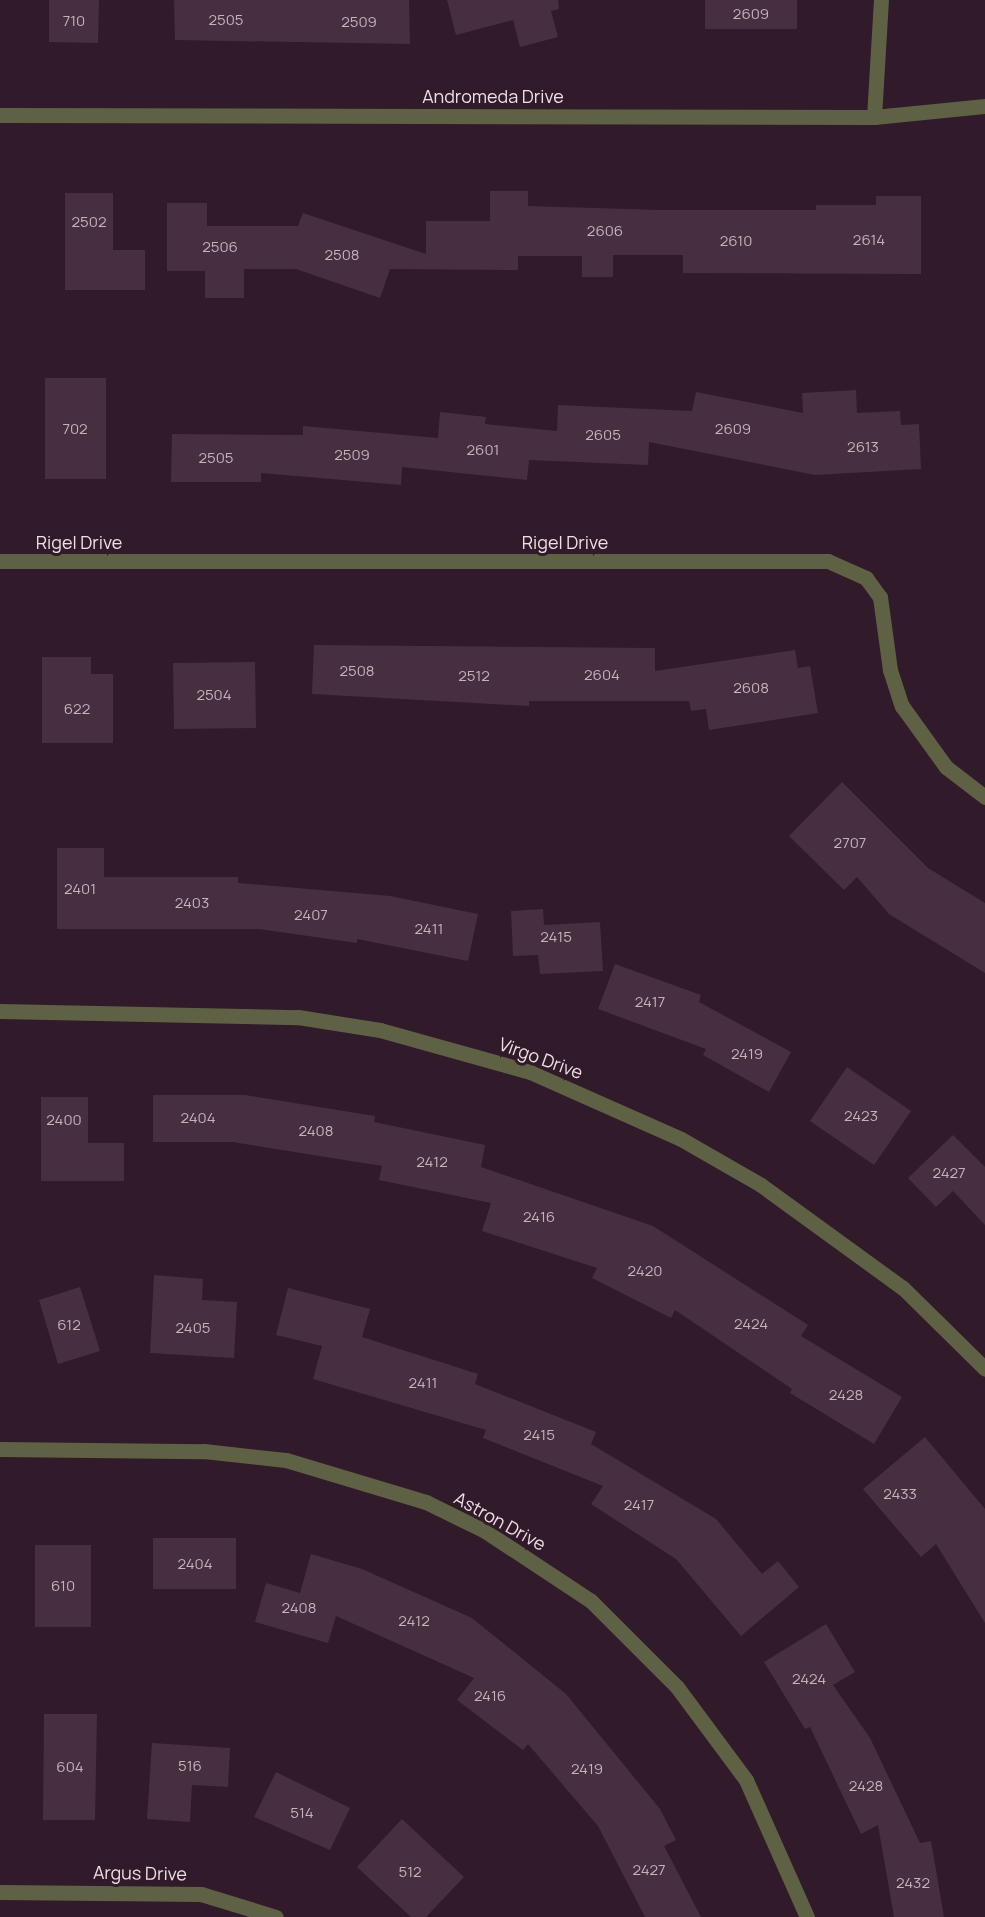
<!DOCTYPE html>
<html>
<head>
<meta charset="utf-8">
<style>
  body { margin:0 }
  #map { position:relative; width:985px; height:1917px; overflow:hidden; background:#311a2a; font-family:Manrope,sans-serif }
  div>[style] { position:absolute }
  .building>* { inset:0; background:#482f40 }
  .minor>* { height:15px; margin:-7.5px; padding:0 7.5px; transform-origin:7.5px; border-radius:7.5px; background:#5f6145 }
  span { translate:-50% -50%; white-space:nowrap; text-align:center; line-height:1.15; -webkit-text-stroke:6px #311a2a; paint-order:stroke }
  .number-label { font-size:15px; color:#c4b2bf }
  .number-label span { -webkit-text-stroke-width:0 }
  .street-label { font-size:18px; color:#eedee9 }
</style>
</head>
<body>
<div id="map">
  <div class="building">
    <i style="clip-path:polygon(49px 0,99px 0,98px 43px,49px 42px)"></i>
    <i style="clip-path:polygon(174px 0,409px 0,410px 44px,175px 40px)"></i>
    <i style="clip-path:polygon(447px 0,558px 0,559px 9px,551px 11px,558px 37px,520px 47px,513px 20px,456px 35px)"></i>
    <i style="clip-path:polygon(705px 0,797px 0,797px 29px,705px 29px)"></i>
    <i style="clip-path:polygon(490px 191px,528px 191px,528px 206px,660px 210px,816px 210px,816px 205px,876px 205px,876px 196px,921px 196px,921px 274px,683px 273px,683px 255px,613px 255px,613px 277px,582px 277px,582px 256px,518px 256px,518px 270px,390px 269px,380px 298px,296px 269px,244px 269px,244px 298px,205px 298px,205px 271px,167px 271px,167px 203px,207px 203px,207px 226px,298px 226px,303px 213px,426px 254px,426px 221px,490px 221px)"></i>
    <i style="clip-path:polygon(65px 193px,113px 193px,113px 250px,145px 250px,145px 290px,65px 290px)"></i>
    <i style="clip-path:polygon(45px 378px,106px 378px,106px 479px,45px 479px)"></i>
    <i style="clip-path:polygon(856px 390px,857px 413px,900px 411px,901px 425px,919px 424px,921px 469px,815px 475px,649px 442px,648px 465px,529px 460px,527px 480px,402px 467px,401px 485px,261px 473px,261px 482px,171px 482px,172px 434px,303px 435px,303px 426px,438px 438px,440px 412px,486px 417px,485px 424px,557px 431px,558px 405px,692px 411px,696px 392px,803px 413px,802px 393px)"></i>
    <i style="clip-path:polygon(314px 645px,655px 648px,655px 671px,795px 650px,798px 668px,810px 666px,818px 713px,709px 730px,706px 709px,691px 711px,689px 701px,529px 701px,529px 706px,312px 694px)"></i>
    <i style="clip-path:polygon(42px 657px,91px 657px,91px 674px,113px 674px,113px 743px,42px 743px)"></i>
    <i style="clip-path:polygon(255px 662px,256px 728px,174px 729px,173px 663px)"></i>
    <i style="clip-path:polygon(842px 782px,928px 868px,985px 903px,985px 973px,889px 914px,857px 877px,844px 890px,789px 836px)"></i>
    <i style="clip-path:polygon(57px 848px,104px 848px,104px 877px,238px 877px,238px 883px,390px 896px,478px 914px,468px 961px,357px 939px,357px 943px,259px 929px,57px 929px)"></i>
    <i style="clip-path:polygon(543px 909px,544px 925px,600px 922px,603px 971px,540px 974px,538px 955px,513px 956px,511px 911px)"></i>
    <i style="clip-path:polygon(615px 964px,701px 995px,699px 1002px,791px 1052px,769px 1092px,703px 1055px,706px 1049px,598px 1009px)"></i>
    <i style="clip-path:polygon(847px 1067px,911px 1111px,874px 1165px,810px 1121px)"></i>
    <i style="clip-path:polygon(153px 1095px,245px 1095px,375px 1116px,374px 1122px,485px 1145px,481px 1167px,653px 1226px,808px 1325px,801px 1336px,902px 1397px,874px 1444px,790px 1393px,792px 1389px,675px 1310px,671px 1318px,592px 1278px,597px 1268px,482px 1231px,491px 1203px,379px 1180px,382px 1166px,232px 1142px,153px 1142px)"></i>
    <i style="clip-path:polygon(41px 1097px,88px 1097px,88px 1143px,124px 1143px,124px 1181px,41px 1181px)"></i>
    <i style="clip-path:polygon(953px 1135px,985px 1167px,985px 1225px,953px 1191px,936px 1207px,908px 1178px)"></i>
    <i style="clip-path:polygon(154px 1275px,203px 1279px,202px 1300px,237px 1302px,234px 1358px,150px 1353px)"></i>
    <i style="clip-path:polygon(80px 1287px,100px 1351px,58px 1364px,39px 1300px)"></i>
    <i style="clip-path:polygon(288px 1288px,370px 1309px,362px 1337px,478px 1374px,475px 1384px,596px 1432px,591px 1444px,716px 1519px,762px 1574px,778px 1561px,799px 1587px,741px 1636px,676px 1559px,591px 1504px,603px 1486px,483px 1438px,486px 1430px,313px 1379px,322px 1346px,276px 1335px)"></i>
    <i style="clip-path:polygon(925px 1437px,985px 1509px,985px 1623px,936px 1544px,921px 1557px,863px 1489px)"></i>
    <i style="clip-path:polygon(153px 1538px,236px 1538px,236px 1589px,153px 1589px)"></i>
    <i style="clip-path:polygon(35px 1545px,91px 1545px,91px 1627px,35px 1627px)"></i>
    <i style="clip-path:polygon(311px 1554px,362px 1569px,472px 1618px,566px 1694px,660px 1809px,676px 1840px,664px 1846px,701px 1917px,645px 1917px,598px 1826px,528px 1744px,523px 1750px,457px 1700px,474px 1678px,336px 1616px,328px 1643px,255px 1622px,266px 1583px,300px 1593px)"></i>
    <i style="clip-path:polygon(826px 1624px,855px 1672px,833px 1685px,870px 1738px,920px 1843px,931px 1841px,944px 1917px,894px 1917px,878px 1825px,861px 1834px,810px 1727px,805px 1729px,764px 1662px)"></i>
    <i style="clip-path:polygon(44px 1714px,97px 1714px,95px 1820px,43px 1820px)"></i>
    <i style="clip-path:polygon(152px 1743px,230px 1748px,228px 1787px,192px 1785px,190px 1822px,147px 1819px)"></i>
    <i style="clip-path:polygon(276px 1772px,350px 1808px,330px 1850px,254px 1817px)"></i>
    <i style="clip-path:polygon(402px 1819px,464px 1877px,426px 1917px,411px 1917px,357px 1867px)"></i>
  </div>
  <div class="minor">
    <i style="left:0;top:115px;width:874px;rotate:0.13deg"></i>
    <i style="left:874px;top:117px;width:112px;rotate:-5.7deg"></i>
    <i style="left:874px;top:117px;width:117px;rotate:-86.6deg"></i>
    <i style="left:0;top:561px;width:828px"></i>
    <i style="left:828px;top:561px;width:42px;rotate:24.1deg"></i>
    <i style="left:866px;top:578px;width:24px;rotate:54deg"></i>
    <i style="left:880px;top:597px;width:74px;rotate:82.2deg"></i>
    <i style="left:890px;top:670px;width:38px;rotate:72deg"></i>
    <i style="left:902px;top:706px;width:75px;rotate:54.2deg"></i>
    <i style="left:946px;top:767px;width:49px;rotate:37.6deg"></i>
    <i style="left:0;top:1011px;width:298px;rotate:1.2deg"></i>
    <i style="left:298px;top:1017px;width:83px;rotate:9deg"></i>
    <i style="left:380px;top:1030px;width:156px;rotate:15.6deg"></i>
    <i style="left:530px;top:1072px;width:165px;rotate:23.9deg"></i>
    <i style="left:681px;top:1139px;width:92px;rotate:29.9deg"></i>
    <i style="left:761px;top:1185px;width:175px;rotate:36deg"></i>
    <i style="left:903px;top:1288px;width:115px;rotate:44.6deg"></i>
    <i style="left:0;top:1449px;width:204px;rotate:0.6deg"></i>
    <i style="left:204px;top:1451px;width:82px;rotate:6.3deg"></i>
    <i style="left:286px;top:1460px;width:146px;rotate:16.7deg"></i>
    <i style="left:426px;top:1502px;width:66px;rotate:26.2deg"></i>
    <i style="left:485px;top:1531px;width:127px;rotate:33.4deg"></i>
    <i style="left:591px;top:1601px;width:122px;rotate:45deg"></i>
    <i style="left:677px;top:1687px;width:116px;rotate:53.4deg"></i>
    <i style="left:746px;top:1780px;width:150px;rotate:66deg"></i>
    <i style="left:0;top:1892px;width:201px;rotate:0.6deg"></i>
    <i style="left:201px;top:1894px;width:78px;rotate:17deg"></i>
  </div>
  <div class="number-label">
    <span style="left:751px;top:14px">2609</span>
    <span style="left:226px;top:20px">2505</span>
    <span style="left:74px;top:21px">710</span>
    <span style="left:359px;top:22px">2509</span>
    <span style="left:89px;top:222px">2502</span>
    <span style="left:605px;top:231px">2606</span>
    <span style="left:869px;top:240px">2614</span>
    <span style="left:736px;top:241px">2610</span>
    <span style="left:220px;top:247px">2506</span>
    <span style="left:342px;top:255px">2508</span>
    <span style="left:75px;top:429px">702</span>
    <span style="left:733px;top:429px">2609</span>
    <span style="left:603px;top:435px">2605</span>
    <span style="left:863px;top:447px">2613</span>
    <span style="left:483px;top:450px">2601</span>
    <span style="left:352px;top:455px">2509</span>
    <span style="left:216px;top:458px">2505</span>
    <span style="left:357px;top:671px">2508</span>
    <span style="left:602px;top:675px">2604</span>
    <span style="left:474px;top:676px">2512</span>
    <span style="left:751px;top:688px">2608</span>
    <span style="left:214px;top:695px">2504</span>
    <span style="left:77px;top:709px">622</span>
    <span style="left:850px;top:843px">2707</span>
    <span style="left:80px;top:889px">2401</span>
    <span style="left:192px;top:903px">2403</span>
    <span style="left:311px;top:915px">2407</span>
    <span style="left:429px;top:929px">2411</span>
    <span style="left:556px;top:937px">2415</span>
    <span style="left:650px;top:1002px">2417</span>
    <span style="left:747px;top:1054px">2419</span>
    <span style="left:861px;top:1116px">2423</span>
    <span style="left:198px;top:1118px">2404</span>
    <span style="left:64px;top:1120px">2400</span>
    <span style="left:316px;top:1131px">2408</span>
    <span style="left:432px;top:1162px">2412</span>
    <span style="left:949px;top:1173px">2427</span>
    <span style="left:539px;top:1217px">2416</span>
    <span style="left:645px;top:1271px">2420</span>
    <span style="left:751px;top:1324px">2424</span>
    <span style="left:69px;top:1325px">612</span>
    <span style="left:193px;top:1328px">2405</span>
    <span style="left:423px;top:1383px">2411</span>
    <span style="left:846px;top:1395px">2428</span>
    <span style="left:539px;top:1435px">2415</span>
    <span style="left:900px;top:1494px">2433</span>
    <span style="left:639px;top:1505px">2417</span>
    <span style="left:195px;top:1564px">2404</span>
    <span style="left:63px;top:1586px">610</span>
    <span style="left:299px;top:1608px">2408</span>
    <span style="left:414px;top:1621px">2412</span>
    <span style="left:809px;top:1679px">2424</span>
    <span style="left:490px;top:1696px">2416</span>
    <span style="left:190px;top:1766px">516</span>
    <span style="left:70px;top:1767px">604</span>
    <span style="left:587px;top:1769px">2419</span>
    <span style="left:866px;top:1786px">2428</span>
    <span style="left:302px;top:1813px">514</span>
    <span style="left:649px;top:1870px">2427</span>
    <span style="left:410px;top:1872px">512</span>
    <span style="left:913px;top:1883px">2432</span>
  </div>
  <div class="street-label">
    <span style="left:493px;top:96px">Andromeda Drive</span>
    <span style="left:79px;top:542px">Rigel Drive</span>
    <span style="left:565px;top:542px">Rigel Drive</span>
    <span style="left:541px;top:1058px;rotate:20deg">Virgo Drive</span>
    <span style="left:500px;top:1521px;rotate:29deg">Astron Drive</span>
    <span style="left:140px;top:1873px;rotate:1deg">Argus Drive</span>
  </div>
</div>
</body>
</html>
